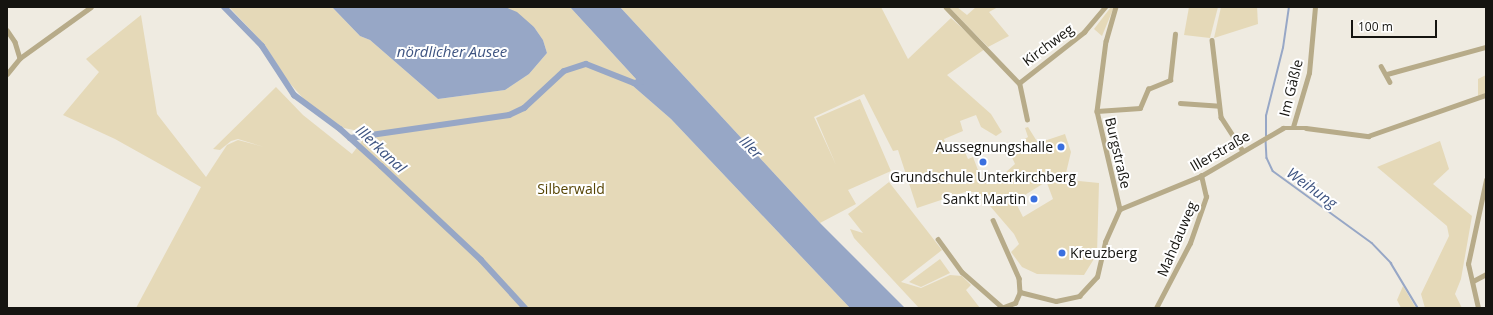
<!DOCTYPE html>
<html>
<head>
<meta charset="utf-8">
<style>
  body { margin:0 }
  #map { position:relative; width:1493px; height:315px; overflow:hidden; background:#efebe1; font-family:"Open Sans",sans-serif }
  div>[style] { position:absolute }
  .green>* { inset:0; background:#e5d9b8 }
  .water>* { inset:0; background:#97a7c6 }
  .stream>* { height:1.5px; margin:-0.75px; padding:0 0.75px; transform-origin:0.75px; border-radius:0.75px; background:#97a7c6 }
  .canal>* { height:6px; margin:-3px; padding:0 3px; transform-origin:3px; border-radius:3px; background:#97a7c6 }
  .street>* { height:4.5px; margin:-2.25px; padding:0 2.25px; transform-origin:2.25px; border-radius:2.25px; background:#b7ab89 }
  .dots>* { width:11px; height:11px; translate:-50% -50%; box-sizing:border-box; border:2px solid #fff; border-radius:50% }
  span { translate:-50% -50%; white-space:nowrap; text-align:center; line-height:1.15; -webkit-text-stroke:4px #fff; paint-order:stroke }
  .street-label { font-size:14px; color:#151410 }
  .poi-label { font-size:14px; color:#151410 }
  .right { translate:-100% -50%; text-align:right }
  .left { translate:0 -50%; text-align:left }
  .park-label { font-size:14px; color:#564404 }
  .water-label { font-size:15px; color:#3e5481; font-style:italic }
  .frame { position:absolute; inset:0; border:8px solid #151410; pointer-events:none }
  .scale { position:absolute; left:1351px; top:20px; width:86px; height:18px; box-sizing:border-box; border:2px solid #151410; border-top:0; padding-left:5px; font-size:12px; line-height:14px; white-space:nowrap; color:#151410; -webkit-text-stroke:3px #fff; paint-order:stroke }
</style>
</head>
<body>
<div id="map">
  <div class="green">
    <i style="clip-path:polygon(229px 7px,332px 7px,360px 36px,370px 40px,438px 99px,505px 90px,529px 74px,547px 53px,543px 40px,534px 27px,505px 7px,570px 7px,636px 79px,633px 86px,671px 119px,850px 308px,136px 308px,201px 187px,115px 139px,63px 115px,99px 72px,86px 59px,141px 15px,157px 114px,206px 177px,227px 145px,238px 140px,264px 147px,238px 139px,231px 141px,220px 150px,213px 149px,276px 87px,303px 115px,352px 154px,368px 133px,344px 128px,309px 105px,287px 80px,265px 45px)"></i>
    <i style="clip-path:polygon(evenodd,620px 7px,881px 7px,908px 59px,951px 18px,985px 49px,947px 75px,991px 114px,1002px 132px,996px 136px,981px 127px,976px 115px,960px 121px,963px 131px,944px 139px,949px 153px,963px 148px,968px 159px,973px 157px,981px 178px,988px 179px,1005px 173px,1015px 164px,1008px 149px,1028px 137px,1025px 128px,1028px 127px,1038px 143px,1065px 134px,1071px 152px,1066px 173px,1069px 180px,1099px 183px,1097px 254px,1084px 275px,1037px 274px,1022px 267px,1011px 252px,1019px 244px,1014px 234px,978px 192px,965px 192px,917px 208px,898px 150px,893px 151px,864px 94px,814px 117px,836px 165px,816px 118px,860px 99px,891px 171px,848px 190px,856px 204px,820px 223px,620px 7px,1049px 180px,1047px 183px,1053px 199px,1023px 217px,1015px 201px,1049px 180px)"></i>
    <i style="clip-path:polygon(949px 7px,957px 7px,967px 15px,976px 7px,998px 7px,989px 12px,1009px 36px,988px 47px)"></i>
    <i style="clip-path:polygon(1111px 7px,1114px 7px,1102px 36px,1094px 29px)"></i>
    <i style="clip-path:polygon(1189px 7px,1218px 7px,1210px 38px,1184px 35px)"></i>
    <i style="clip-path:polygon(1221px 7px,1257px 7px,1258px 24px,1214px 38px)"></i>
    <i style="clip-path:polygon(1486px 75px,1486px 93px,1478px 96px,1478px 79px)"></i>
    <i style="clip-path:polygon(1440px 141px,1449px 169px,1433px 184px,1472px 216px,1461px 279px,1455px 294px,1462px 308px,1425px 308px,1421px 294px,1449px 236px,1447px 226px,1377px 167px)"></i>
    <i style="clip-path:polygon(889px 182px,942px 250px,901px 282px,921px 288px,950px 275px,962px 276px,971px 285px,966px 290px,980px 308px,919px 308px,854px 238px,850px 229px,863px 233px,848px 214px)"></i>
    <i style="clip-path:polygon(940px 259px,950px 273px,921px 287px,909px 282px)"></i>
    <i style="clip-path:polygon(1403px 286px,1414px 305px,1416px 308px,1401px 308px,1397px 300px)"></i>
  </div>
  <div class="water">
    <i style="clip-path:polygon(332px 7px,505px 7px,517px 12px,534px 27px,543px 40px,547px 53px,529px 74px,505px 90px,438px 99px,370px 40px,360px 36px)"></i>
    <i style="clip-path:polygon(570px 7px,620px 7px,820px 223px,905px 308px,850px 308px,671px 119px,633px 86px,636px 79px)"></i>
  </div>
  <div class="stream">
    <i style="left:1266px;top:136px;width:20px;rotate:-90deg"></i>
    <i style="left:1266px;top:116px;width:70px;rotate:-76deg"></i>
    <i style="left:1283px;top:48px;width:41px;rotate:-81.7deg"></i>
    <i style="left:1266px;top:140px;width:18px;rotate:87deg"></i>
    <i style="left:1267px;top:158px;width:14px;rotate:65deg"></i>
    <i style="left:1273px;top:171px;width:122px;rotate:36deg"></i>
    <i style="left:1372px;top:243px;width:28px;rotate:46deg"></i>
    <i style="left:1391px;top:263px;width:52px;rotate:59deg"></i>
  </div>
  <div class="canal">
    <i style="left:224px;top:7px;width:54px;rotate:45.7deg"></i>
    <i style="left:262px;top:46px;width:59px;rotate:56.9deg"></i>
    <i style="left:294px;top:95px;width:57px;rotate:36.5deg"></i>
    <i style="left:340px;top:129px;width:55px;rotate:42.1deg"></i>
    <i style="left:381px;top:166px;width:137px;rotate:43.2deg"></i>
    <i style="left:481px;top:260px;width:65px;rotate:47.5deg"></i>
    <i style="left:350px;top:138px;width:161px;rotate:-8.2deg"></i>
    <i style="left:509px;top:115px;width:17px;rotate:-25deg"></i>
    <i style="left:524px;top:108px;width:54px;rotate:-42.8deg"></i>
    <i style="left:564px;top:71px;width:23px;rotate:-18deg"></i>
    <i style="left:586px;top:64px;width:52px;rotate:21.6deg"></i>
    <i style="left:634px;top:83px;width:7px;rotate:-8deg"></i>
  </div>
  <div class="street">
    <i style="left:946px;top:7px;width:105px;rotate:46.2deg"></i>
    <i style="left:1116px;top:7px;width:35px;rotate:106deg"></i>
    <i style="left:1106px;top:41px;width:71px;rotate:97.3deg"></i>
    <i style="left:1097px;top:111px;width:101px;rotate:76.8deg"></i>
    <i style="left:7px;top:30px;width:14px;rotate:56deg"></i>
    <i style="left:15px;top:42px;width:17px;rotate:73deg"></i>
    <i style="left:1212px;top:40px;width:78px;rotate:83.3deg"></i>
    <i style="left:1221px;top:117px;width:40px;rotate:57.1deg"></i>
    <i style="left:1381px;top:66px;width:18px;rotate:61deg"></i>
    <i style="left:7px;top:74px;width:21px;rotate:-51deg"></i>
    <i style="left:20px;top:58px;width:87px;rotate:-35.7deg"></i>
    <i style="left:1387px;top:74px;width:103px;rotate:-15.3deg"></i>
    <i style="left:1180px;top:103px;width:39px;rotate:4deg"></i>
    <i style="left:1097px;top:111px;width:43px;rotate:-4deg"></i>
    <i style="left:1140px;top:108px;width:21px;rotate:-67deg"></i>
    <i style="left:1148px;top:89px;width:24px;rotate:-22deg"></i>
    <i style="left:1170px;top:80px;width:46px;rotate:-83.8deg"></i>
    <i style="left:1027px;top:120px;width:38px;rotate:-102deg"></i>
    <i style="left:1019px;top:83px;width:83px;rotate:-38.1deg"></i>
    <i style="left:1084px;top:32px;width:33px;rotate:-50deg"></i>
    <i style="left:1293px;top:127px;width:56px;rotate:-73.5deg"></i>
    <i style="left:1309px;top:73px;width:66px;rotate:-84.8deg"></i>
    <i style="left:993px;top:220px;width:64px;rotate:65.9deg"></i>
    <i style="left:1019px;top:278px;width:14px;rotate:86deg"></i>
    <i style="left:938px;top:239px;width:41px;rotate:54deg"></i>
    <i style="left:962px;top:272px;width:53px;rotate:41.2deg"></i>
    <i style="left:1473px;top:281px;width:15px;rotate:-28deg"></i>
    <i style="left:1001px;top:308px;width:15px;rotate:-20deg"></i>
    <i style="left:1015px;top:303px;width:12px;rotate:-66deg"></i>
    <i style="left:1020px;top:292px;width:37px;rotate:14deg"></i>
    <i style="left:1056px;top:301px;width:24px;rotate:-12deg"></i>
    <i style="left:1079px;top:296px;width:26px;rotate:-47deg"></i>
    <i style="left:1097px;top:277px;width:36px;rotate:-77deg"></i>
    <i style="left:1105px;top:242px;width:36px;rotate:-66deg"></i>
    <i style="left:1120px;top:209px;width:87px;rotate:-22.2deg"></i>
    <i style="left:1201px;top:176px;width:95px;rotate:-30.3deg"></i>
    <i style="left:1283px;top:128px;width:23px"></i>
    <i style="left:1306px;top:128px;width:63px;rotate:7.4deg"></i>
    <i style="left:1368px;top:136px;width:125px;rotate:-19.2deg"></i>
    <i style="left:1156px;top:308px;width:73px;rotate:-62.4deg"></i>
    <i style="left:1190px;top:243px;width:49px;rotate:-70.8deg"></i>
    <i style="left:1206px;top:197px;width:22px;rotate:-103deg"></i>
    <i style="left:1478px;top:308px;width:45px;rotate:-102.8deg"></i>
    <i style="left:1468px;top:264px;width:86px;rotate:-77.9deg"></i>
  </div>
  <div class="dots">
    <i style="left:1061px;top:147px;background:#3a6fdf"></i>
    <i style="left:983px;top:162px;background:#3a6fdf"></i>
    <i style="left:1034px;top:199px;background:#3a6fdf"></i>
    <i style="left:1062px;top:253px;background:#3a6fdf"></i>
  </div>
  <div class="street-label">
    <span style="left:1048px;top:45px;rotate:-37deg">Kirchweg</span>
    <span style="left:1291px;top:88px;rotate:-76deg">Im Gäßle</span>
    <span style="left:1220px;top:151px;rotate:-30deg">Illerstraße</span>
    <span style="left:1118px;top:153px;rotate:77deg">Burgstraße</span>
    <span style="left:1177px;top:239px;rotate:-67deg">Mahdauweg</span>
  </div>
  <div class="poi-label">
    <span class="right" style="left:1053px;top:147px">Aussegnungshalle</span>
    <span style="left:983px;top:177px">Grundschule Unterkirchberg</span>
    <span class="right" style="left:1026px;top:199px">Sankt Martin</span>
    <span class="left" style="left:1070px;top:253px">Kreuzberg</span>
  </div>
  <div class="park-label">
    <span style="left:571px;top:189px">Silberwald</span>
  </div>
  <div class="water-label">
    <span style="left:452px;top:52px">nördlicher Ausee</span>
    <span style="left:751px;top:147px;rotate:46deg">Iller</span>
    <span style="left:381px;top:149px;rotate:43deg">Illerkanal</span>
    <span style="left:1312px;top:188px;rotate:36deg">Weihung</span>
  </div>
  <div class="frame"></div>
  <div class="scale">100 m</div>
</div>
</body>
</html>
